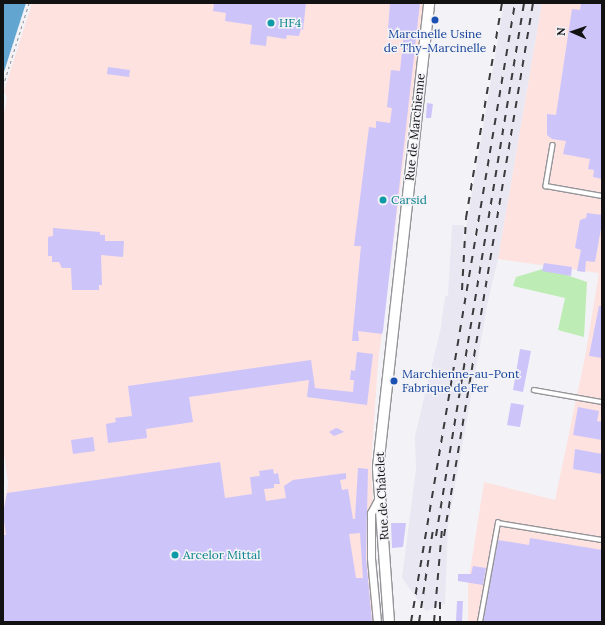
<!DOCTYPE html>
<html>
<head>
<meta charset="utf-8">
<style>
  body { margin:0 }
  #map { position:relative; width:605px; height:625px; overflow:hidden; background:#f3f3f7; font-family:Lora,serif }
  div>[style] { position:absolute }
  .built>* { inset:0; background:#e8e7f2 }
  .industrial>* { inset:0; background:#fde2e0 }
  .green>* { inset:0; background:#bdecb5 }
  .water>* { inset:0; background:#63a5d1 }
  .building>* { inset:0; background:#cdc4fa }
  .path>* { height:1px; margin-top:-0.5px; transform-origin:0; background:repeating-linear-gradient(90deg,#949496 0 3px,transparent 0 6px) }
  .roads { filter:drop-shadow(1px 0 #959498) drop-shadow(-1px 0 #959498) drop-shadow(0 1px #959498) drop-shadow(0 -1px #959498) }
  .lane>* { height:3.5px; margin:-1.75px; padding:0 1.75px; transform-origin:1.75px; border-radius:1.75px; background:#fff }
  .street>* { height:7px; margin:-3.5px; padding:0 3.5px; transform-origin:3.5px; border-radius:3.5px; background:#fff }
  .secondary>* { height:10px; margin:-5px; padding:0 5px; transform-origin:5px; border-radius:5px; background:#fff }
  .rail>* { height:2px; margin-top:-1px; transform-origin:0; background:repeating-linear-gradient(90deg,#3b3b3d 0 7px,transparent 0 14px) }
  .dots>* { width:11px; height:11px; translate:-50% -50%; box-sizing:border-box; border:2px solid #f3f3f7; border-radius:50% }
  span { translate:-50% -50%; white-space:nowrap; text-align:center; line-height:1.15; -webkit-text-stroke:3px #f3f3f7; paint-order:stroke }
  .culture-label { font-size:12px; color:#0d838f }
  .left { translate:0 -50%; text-align:left }
  .transit-label { font-size:12px; color:#164399 }
  .street-label { font-size:12px; color:#121213 }
  .frame { position:absolute; inset:0; border:4px solid #121213; pointer-events:none }
  .north { position:absolute; left:553px; top:12px; width:40px; height:40px; -webkit-text-stroke:3px #f3f3f7; paint-order:stroke; rotate:272deg; font-size:11px; font-weight:700; line-height:16px; text-align:center; color:#121213 }
  .north::after { content:''; display:block; margin:auto; width:14px; height:18px; background:#121213; clip-path:polygon(50% 0,100% 100%,50% 72%,0 100%) }
</style>
</head>
<body>
<div id="map">
  <div class="built">
    <i style="clip-path:polygon(504px 3px,542px 3px,498px 259px,488px 301px,448px 526px,445px 604px,426px 611px,402px 578px,416px 469px,415px 436px,441px 327px,445px 296px,448px 296px,452px 225px,464px 225px,463px 246px)"></i>
  </div>
  <div class="industrial">
    <i style="clip-path:polygon(32px 3px,424px 3px,378px 363px,371px 465px,380px 622px,3px 622px,3px 512px,8px 483px,3px 446px,3px 119px,7px 98px,4px 91px)"></i>
    <i style="clip-path:polygon(542px 3px,602px 3px,602px 622px,468px 622px,468px 584px,484px 482px,555px 500px,585px 357px,599px 273px,498px 259px)"></i>
  </div>
  <div class="green">
    <i style="clip-path:polygon(546px 268px,587px 282px,584px 337px,558px 330px,565px 298px,513px 286px,516px 277px)"></i>
  </div>
  <div class="water">
    <i style="clip-path:polygon(3px 3px,26px 3px,3px 75px)"></i>
  </div>
  <div class="building">
    <i style="clip-path:polygon(214px 3px,306px 3px,303px 30px,301px 29px,299px 36px,287px 35px,286px 39px,267px 36px,266px 46px,250px 44px,252px 25px,225px 21px,226px 13px,213px 11px)"></i>
    <i style="clip-path:polygon(390px 3px,420px 3px,383px 331px,382px 334px,358px 331px,359px 341px,352px 341px,361px 246px,354px 246px,369px 127px,376px 128px,376px 121px,390px 123px,392px 108px,387px 107px,391px 70px,400px 71px,404px 32px,388px 30px)"></i>
    <i style="clip-path:polygon(581px 3px,602px 3px,602px 179px,593px 177px,594px 170px,588px 169px,590px 159px,563px 154px,566px 141px,552px 139px,547px 135px,547px 114px,556px 115px,572px 9px,580px 10px)"></i>
    <i style="clip-path:polygon(108px 67px,130px 70px,129px 77px,107px 74px)"></i>
    <i style="clip-path:polygon(427px 103px,433px 104px,431px 118px,426px 118px)"></i>
    <i style="clip-path:polygon(587px 213px,602px 215px,602px 223px,595px 262px,586px 261px,585px 272px,577px 271px,581px 250px,575px 248px,580px 220px,586px 218px)"></i>
    <i style="clip-path:polygon(53px 228px,100px 232px,100px 235px,105px 235px,105px 241px,124px 241px,123px 257px,101px 255px,102px 285px,99px 285px,99px 290px,72px 290px,71px 268px,62px 268px,59px 262px,52px 262px,52px 256px,48px 256px,48px 237px,53px 236px)"></i>
    <i style="clip-path:polygon(544px 263px,572px 267px,571px 276px,542px 271px)"></i>
    <i style="clip-path:polygon(599px 306px,602px 306px,602px 358px,589px 356px)"></i>
    <i style="clip-path:polygon(520px 349px,531px 351px,523px 392px,513px 390px)"></i>
    <i style="clip-path:polygon(357px 352px,373px 354px,367px 405px,307px 397px,309px 380px,189px 397px,193px 422px,146px 429px,147px 438px,108px 443px,106px 424px,116px 422px,115px 418px,132px 416px,128px 386px,311px 360px,315px 388px,353px 392px,354px 380px,350px 380px,351px 370px,355px 371px)"></i>
    <i style="clip-path:polygon(511px 403px,524px 405px,520px 427px,507px 425px)"></i>
    <i style="clip-path:polygon(578px 407px,599px 411px,597px 421px,602px 422px,602px 440px,573px 435px)"></i>
    <i style="clip-path:polygon(336px 428px,339px 429px,344px 432px,334px 436px,329px 432px)"></i>
    <i style="clip-path:polygon(93px 437px,95px 451px,73px 454px,71px 440px)"></i>
    <i style="clip-path:polygon(575px 449px,602px 454px,602px 474px,573px 469px)"></i>
    <i style="clip-path:polygon(evenodd,220px 462px,225px 498px,252px 494px,250px 477px,260px 476px,259px 471px,273px 469px,274px 474px,278px 473px,280px 484px,274px 484px,274px 488px,264px 489px,266px 501px,286px 498px,284px 486px,293px 480px,346px 473px,346px 479px,340px 480px,342px 490px,348px 489px,353px 519px,355px 519px,358px 468px,368px 469px,366px 558px,372px 622px,3px 622px,3px 535px,6px 535px,3px 514px,7px 493px,220px 462px,360px 533px,363px 578px,356px 578px,349px 534px,360px 533px)"></i>
    <i style="clip-path:polygon(391px 523px,406px 523px,403px 547px,392px 548px)"></i>
    <i style="clip-path:polygon(530px 538px,602px 550px,602px 622px,483px 622px,498px 540px,529px 545px)"></i>
    <i style="clip-path:polygon(473px 566px,486px 568px,483px 585px,458px 581px,458px 574px,471px 574px)"></i>
    <i style="clip-path:polygon(457px 601px,463px 601px,462px 622px,456px 622px)"></i>
  </div>
  <div class="path">
    <i style="left:3px;top:86px;width:87px;rotate:-72.6deg"></i>
    <i style="left:3px;top:463px;width:19px;rotate:90deg"></i>
  </div>
  <div class="roads">
    <div class="lane">
      <i style="left:553px;top:145px;width:42px;rotate:99.7deg"></i>
      <i style="left:546px;top:186px;width:57px;rotate:10.1deg"></i>
      <i style="left:534px;top:390px;width:69px;rotate:10deg"></i>
      <i style="left:480px;top:622px;width:101px;rotate:-79.7deg"></i>
      <i style="left:498px;top:523px;width:105px;rotate:9.3deg"></i>
    </div>
    <div class="street">
      <i style="left:377px;top:622px;width:64px;rotate:-95.4deg"></i>
      <i style="left:371px;top:558px;width:45px;rotate:-90deg"></i>
      <i style="left:371px;top:513px;width:19px;rotate:-62deg"></i>
    </div>
    <div class="secondary">
      <i style="left:389px;top:622px;width:155px;rotate:-94.1deg"></i>
      <i style="left:378px;top:467px;width:467px;rotate:-83.7deg"></i>
    </div>
  </div>
  <div class="rail">
    <i style="left:462px;top:290px;width:72px;rotate:-86.8deg"></i>
    <i style="left:466px;top:218px;width:218px;rotate:-80.5deg"></i>
    <i style="left:436px;top:536px;width:540px;rotate:-80.62deg"></i>
    <i style="left:444px;top:536px;width:540px;rotate:-80.52deg"></i>
    <i style="left:440px;top:602px;width:20px;rotate:90deg"></i>
    <i style="left:411px;top:622px;width:628px;rotate:-80.46deg"></i>
    <i style="left:419px;top:622px;width:94px;rotate:-81.4deg"></i>
    <i style="left:434px;top:622px;width:94px;rotate:-85.1deg"></i>
  </div>
  <div class="dots">
    <i style="left:435px;top:20px;background:#1a4fb4"></i>
    <i style="left:271px;top:23px;background:#0f9aa8"></i>
    <i style="left:383px;top:200px;background:#0f9aa8"></i>
    <i style="left:394px;top:381px;background:#1a4fb4"></i>
    <i style="left:175px;top:555px;background:#0f9aa8"></i>
  </div>
  <div class="culture-label">
    <span class="left" style="left:279px;top:23px">HF4</span>
    <span class="left" style="left:391px;top:200px">Carsid</span>
    <span class="left" style="left:183px;top:555px">Arcelor Mittal</span>
  </div>
  <div class="transit-label">
    <span style="left:435px;top:41px">Marcinelle Usine<br>de Thy-Marcinelle</span>
    <span class="left" style="left:402px;top:381px">Marchienne-au-Pont<br>Fabrique de Fer</span>
  </div>
  <div class="street-label">
    <span style="left:415px;top:127px;rotate:-84deg">Rue de Marchienne</span>
    <span style="left:382px;top:496px;rotate:-93deg">Rue de Châtelet</span>
  </div>
  <div class="frame"></div>
  <div class="north">N</div>
</div>
</body>
</html>
